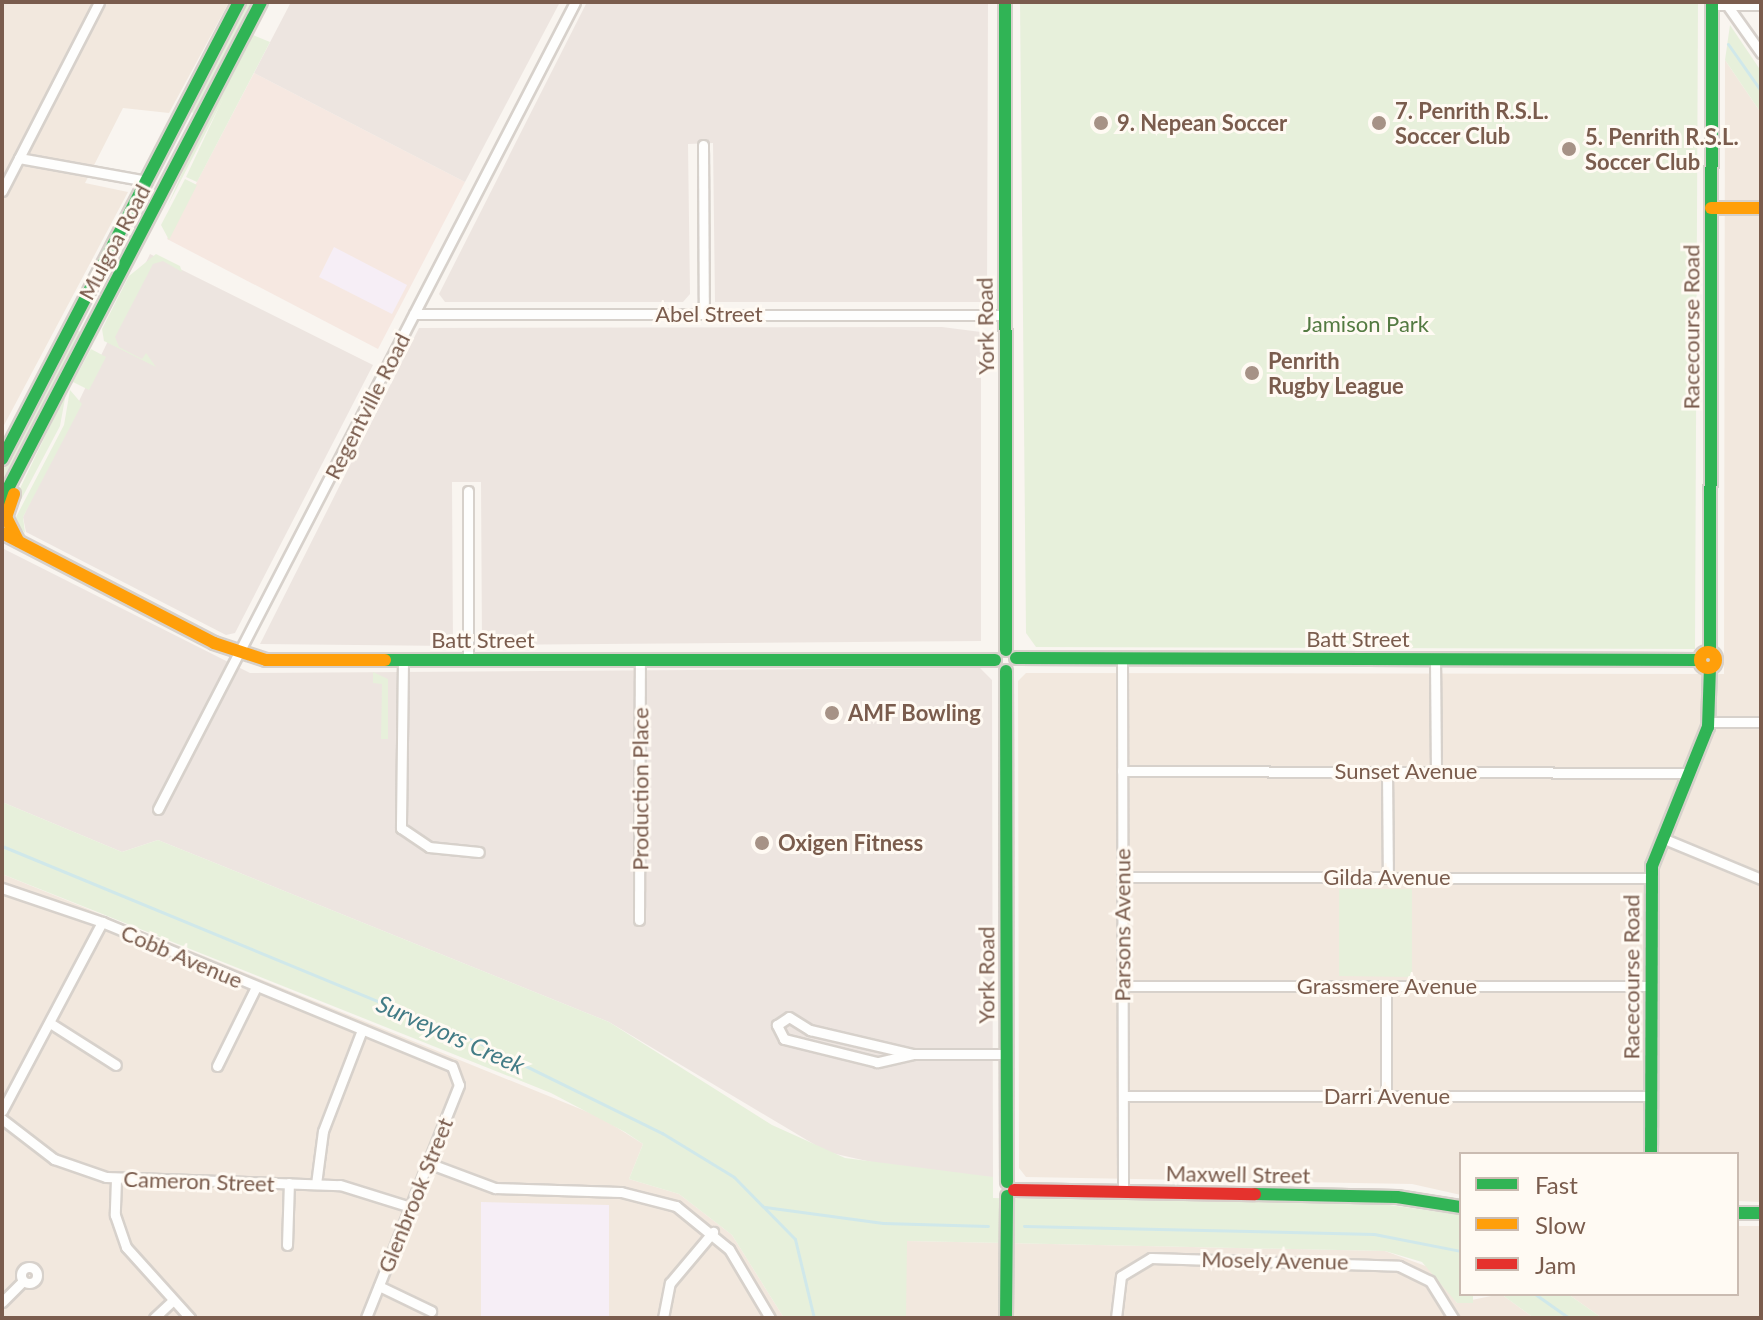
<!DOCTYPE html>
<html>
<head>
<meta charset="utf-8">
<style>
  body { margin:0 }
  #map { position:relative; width:1763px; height:1320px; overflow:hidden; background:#f9f5f0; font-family:Lato,sans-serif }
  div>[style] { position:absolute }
  .residential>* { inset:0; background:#f2e8de }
  .commercial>* { inset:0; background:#f6e8e1 }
  .industrial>* { inset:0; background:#ede5e0 }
  .education>* { inset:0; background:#f6eef6 }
  .green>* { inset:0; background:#e7f0db }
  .stream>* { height:3px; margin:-1.5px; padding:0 1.5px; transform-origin:1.5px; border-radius:1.5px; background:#d0e8ea }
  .roads { filter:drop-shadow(2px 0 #d7d1cb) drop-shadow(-2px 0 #d7d1cb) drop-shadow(0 2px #d7d1cb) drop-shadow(0 -2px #d7d1cb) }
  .street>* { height:9px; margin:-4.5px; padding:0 4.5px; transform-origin:4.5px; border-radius:4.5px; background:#fefefd }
  .street>.ring { margin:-4.5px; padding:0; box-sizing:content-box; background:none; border:9px solid #fefefd; border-radius:50% }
  .fast>* { height:12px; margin:-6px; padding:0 6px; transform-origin:6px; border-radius:6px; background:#30b455 }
  .slow>* { height:12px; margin:-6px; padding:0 6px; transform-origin:6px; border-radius:6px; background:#ff9f0a }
  .slow>.ring { margin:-6px; padding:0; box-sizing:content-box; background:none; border:12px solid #ff9f0a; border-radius:50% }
  .jam>* { height:12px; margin:-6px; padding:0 6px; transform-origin:6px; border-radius:6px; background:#e5322d }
  .dots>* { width:22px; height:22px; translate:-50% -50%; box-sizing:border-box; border:4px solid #fffaf3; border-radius:50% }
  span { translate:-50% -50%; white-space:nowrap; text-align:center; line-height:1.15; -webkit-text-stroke:6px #fffaf3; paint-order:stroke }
  .poi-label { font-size:22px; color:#7a5c4d; font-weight:700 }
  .left { translate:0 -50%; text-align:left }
  .street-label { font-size:22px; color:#7a5c4d }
  .park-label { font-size:22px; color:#537a41 }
  .water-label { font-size:24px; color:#437c86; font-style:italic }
  .frame { position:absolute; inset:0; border:4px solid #7a5c4d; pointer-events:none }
  .legend { position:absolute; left:1459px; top:1152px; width:280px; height:144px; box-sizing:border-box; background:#fffaf3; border:2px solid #cabbb1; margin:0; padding:10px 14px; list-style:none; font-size:24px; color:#7a5c4d }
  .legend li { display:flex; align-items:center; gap:16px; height:40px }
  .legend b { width:40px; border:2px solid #cabbb1 }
</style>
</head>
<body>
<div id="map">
  <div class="residential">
    <i style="clip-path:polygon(2px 2px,229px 2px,169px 113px,123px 108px,85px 183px,128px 192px,2px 429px)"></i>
    <i style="clip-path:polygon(1725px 60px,1761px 113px,1761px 1202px,1737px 1201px,1737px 1154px,1461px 1154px,1461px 1195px,1412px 1184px,1026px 1177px,1019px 1168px,1018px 681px,1026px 673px,1724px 674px)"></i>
    <i style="clip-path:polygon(2px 874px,600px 1117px,643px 1144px,629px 1179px,679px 1194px,732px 1235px,784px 1318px,2px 1318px)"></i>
    <i style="clip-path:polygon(1737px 1226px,1761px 1226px,1761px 1318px,1602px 1318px,1568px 1294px,1737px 1294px)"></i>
    <i style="clip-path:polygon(906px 1241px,1385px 1251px,1431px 1268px,1457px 1303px,1501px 1294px,1534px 1318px,906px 1318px)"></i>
  </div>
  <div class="commercial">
    <i style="clip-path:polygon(254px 73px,465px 182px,378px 349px,167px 239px)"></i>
  </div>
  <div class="industrial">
    <i style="clip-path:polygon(291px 2px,560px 2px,465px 182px,254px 73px)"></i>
    <i style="clip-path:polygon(587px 2px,988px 2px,987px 302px,715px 302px,713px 143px,688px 144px,690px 294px,683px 302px,445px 302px,439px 294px)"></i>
    <i style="clip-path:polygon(150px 254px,373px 365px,235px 633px,226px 635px,26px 532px,23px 517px)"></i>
    <i style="clip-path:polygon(942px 327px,981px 332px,981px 641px,482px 645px,481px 482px,452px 482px,453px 646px,260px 644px,419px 328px)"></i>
    <i style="clip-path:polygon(2px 548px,250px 673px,980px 668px,992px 680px,993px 1177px,929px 1175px,827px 1152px,609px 1022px,158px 840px,122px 852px,2px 802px)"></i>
  </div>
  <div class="education">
    <i style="clip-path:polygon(334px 247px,407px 285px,392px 314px,319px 277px)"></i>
    <i style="clip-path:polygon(481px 1202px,609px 1205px,609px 1318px,481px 1318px)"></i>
  </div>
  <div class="green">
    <i style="clip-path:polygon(245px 2px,255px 2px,197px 114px,188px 111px)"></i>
    <i style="clip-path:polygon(1020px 2px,1698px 2px,1695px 649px,1036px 647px,1026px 633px)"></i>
    <i style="clip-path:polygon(1730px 25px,1761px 71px,1761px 113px,1725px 60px)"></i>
    <i style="clip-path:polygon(253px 35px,270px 42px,197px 182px,186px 177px)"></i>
    <i style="clip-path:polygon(247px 43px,245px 57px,167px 207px,209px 112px)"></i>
    <i style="clip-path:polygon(185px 179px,197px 185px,169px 240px,161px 225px)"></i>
    <i style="clip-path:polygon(156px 254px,180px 266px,182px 272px,163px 261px,153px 264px,115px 337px,119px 347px,142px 359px,146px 353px,156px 367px,104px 341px,102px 329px,129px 276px)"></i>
    <i style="clip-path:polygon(74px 329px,83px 333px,2px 488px,2px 468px)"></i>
    <i style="clip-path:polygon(91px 349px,106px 357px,89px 390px,73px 382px)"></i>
    <i style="clip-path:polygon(70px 390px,82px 404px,23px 517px,25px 533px,14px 521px,64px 425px)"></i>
    <i style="clip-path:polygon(66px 393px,60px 426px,14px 513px,12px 505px)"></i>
    <i style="clip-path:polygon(373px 672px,388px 679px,388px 739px,381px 739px,382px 684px,373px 683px)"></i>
    <i style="clip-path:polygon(2px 802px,122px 852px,158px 840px,609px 1022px,772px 1125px,845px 1158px,993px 1177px,993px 1198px,1382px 1204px,1461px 1215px,1461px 1294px,1473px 1294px,1473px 1303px,1457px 1303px,1422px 1262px,1385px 1251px,907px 1241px,906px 1318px,784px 1318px,732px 1235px,679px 1194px,629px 1179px,643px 1144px,625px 1132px,551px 1093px,2px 874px)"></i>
    <i style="clip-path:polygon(1339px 889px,1412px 889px,1412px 977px,1339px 976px)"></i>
    <i style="clip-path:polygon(1501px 1294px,1568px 1294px,1602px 1318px,1534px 1318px)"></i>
  </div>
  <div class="stream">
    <i style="left:1728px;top:44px;width:57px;rotate:54.9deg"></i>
    <i style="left:2px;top:846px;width:516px;rotate:22.44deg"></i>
    <i style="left:479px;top:1043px;width:204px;rotate:26.2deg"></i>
    <i style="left:662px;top:1133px;width:84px;rotate:31.4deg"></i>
    <i style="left:734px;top:1177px;width:87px;rotate:45.5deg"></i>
    <i style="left:795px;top:1239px;width:81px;rotate:76.5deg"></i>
    <i style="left:765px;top:1207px;width:119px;rotate:7.7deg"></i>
    <i style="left:883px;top:1223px;width:105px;rotate:1.6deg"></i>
    <i style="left:1024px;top:1226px;width:350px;rotate:1.3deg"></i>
    <i style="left:1374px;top:1234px;width:89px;rotate:11.1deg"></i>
    <i style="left:1535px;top:1294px;width:42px;rotate:35.2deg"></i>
  </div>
  <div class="roads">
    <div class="street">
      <i style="left:1712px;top:5px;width:49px"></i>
      <i style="left:1727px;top:5px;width:59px;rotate:54.7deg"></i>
      <i style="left:703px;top:145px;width:169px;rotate:89.7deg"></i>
      <i style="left:19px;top:158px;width:130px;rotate:10.2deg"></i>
      <i style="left:2px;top:191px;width:212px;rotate:-62.8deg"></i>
      <i style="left:414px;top:314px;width:590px;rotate:0.1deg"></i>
      <i style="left:468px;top:491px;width:169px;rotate:90deg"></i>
      <i style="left:1122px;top:658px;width:533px;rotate:89.89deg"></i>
      <i style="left:1435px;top:659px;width:112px;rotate:89.5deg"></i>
      <i style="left:403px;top:660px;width:168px;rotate:90.7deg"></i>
      <i style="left:401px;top:828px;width:34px;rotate:34deg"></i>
      <i style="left:429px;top:847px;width:50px;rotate:5.7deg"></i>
      <i style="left:1710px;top:722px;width:51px"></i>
      <i style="left:1122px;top:771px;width:567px;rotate:0.2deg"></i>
      <i style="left:1387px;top:771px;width:106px;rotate:89.5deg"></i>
      <i style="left:158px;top:809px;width:908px;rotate:-62.67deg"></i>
      <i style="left:1662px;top:838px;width:107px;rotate:22.5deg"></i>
      <i style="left:1122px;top:877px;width:529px;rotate:0.11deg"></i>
      <i style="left:2px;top:888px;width:106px;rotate:18.8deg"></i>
      <i style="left:639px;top:920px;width:261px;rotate:-89.8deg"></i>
      <i style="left:1123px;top:986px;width:528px"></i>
      <i style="left:50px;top:1023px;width:78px;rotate:32.5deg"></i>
      <i style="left:913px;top:1054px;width:37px;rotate:167deg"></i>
      <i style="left:877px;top:1062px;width:96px;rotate:-166.1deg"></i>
      <i style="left:784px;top:1039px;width:16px;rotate:-117deg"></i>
      <i style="left:777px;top:1025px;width:14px;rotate:-34deg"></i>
      <i style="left:789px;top:1017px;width:25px;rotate:32deg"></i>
      <i style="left:810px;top:1030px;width:106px;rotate:13.1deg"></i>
      <i style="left:913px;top:1054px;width:93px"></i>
      <i style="left:217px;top:1066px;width:88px;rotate:-63.7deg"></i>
      <i style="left:1123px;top:1096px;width:528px"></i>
      <i style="left:1386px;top:1096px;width:110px;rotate:-90deg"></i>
      <i style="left:2px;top:1111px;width:214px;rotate:-62.1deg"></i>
      <i style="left:102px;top:922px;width:378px;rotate:22.4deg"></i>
      <i style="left:452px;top:1066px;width:20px;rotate:70deg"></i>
      <i style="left:459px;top:1085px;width:251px;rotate:111.8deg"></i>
      <i style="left:2px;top:1119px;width:66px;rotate:37.6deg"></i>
      <i style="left:54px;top:1159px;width:55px;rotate:19.1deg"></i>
      <i style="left:106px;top:1177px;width:234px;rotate:2deg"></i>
      <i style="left:340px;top:1185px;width:73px;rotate:17.4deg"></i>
      <i style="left:428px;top:1163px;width:72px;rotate:20.5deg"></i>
      <i style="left:495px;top:1188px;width:126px;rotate:1.8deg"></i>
      <i style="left:621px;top:1192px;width:57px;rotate:14.3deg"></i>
      <i style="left:676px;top:1206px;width:68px;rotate:39.1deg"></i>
      <i style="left:729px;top:1249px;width:80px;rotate:59.3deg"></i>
      <i style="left:116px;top:1179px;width:36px;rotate:92deg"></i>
      <i style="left:115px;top:1215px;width:34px;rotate:71deg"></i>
      <i style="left:126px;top:1247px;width:96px;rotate:48deg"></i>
      <i style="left:316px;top:1184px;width:53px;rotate:-82.5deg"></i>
      <i style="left:323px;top:1131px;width:108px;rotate:-68.9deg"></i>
      <i style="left:287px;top:1245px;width:62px;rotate:-88.2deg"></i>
      <i class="ring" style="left:21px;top:1267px;width:7px;height:7px"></i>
      <i style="left:379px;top:1286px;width:58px;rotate:25.7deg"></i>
      <i style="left:2px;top:1302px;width:30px;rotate:-45deg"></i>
      <i style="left:154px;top:1318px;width:26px;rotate:-43deg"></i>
      <i style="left:663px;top:1318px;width:36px;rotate:-79deg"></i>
      <i style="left:670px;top:1283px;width:67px;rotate:-49.9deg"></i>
      <i style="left:1116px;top:1318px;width:42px;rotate:-83.2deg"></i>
      <i style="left:1121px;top:1276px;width:35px;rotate:-31deg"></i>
      <i style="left:1151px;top:1258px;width:248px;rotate:1.8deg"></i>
      <i style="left:1399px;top:1266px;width:34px;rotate:26deg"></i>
      <i style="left:1430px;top:1281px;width:44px;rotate:58.1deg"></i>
    </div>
    <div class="fast">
      <i style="left:1005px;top:2px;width:648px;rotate:89.91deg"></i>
      <i style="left:2px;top:459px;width:515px;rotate:-62.59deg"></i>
      <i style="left:2px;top:500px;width:561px;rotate:-62.52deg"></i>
      <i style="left:1710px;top:652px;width:650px;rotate:-89.82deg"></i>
      <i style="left:1016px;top:658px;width:684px;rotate:0.17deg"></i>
      <i style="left:385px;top:660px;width:610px"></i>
      <i style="left:1006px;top:671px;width:511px;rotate:89.89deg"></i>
      <i style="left:1651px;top:1154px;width:288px;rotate:-89.8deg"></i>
      <i style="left:1652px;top:866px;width:150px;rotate:-68.1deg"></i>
      <i style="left:1708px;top:727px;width:59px;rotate:-88.1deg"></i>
      <i style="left:1255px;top:1194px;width:142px;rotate:1.2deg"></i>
      <i style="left:1397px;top:1197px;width:65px;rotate:8.9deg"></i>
      <i style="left:1737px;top:1213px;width:24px"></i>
      <i style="left:1006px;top:1318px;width:122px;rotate:-89.5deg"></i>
    </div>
    <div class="slow">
      <i style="left:1711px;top:208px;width:50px"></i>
      <i style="left:14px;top:494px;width:24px;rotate:109deg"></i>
      <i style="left:6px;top:517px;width:27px;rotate:63deg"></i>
      <i style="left:2px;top:533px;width:239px;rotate:27.4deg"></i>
      <i style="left:214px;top:643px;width:55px;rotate:18.1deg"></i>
      <i style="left:266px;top:660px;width:119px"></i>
      <i class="ring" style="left:1700px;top:652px;width:4px;height:4px"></i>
    </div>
    <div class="jam">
      <i style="left:1014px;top:1190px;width:241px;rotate:1deg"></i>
    </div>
  </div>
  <div class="dots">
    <i style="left:1101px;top:123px;background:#a69286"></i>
    <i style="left:1379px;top:123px;background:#a69286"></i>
    <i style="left:1569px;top:149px;background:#a69286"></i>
    <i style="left:1252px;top:373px;background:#a69286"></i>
    <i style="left:832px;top:713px;background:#a69286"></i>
    <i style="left:762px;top:843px;background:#a69286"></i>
  </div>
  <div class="poi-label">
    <span class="left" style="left:1395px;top:123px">7. Penrith R.S.L.<br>Soccer Club</span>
    <span class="left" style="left:1117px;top:123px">9. Nepean Soccer</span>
    <span class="left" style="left:1585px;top:149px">5. Penrith R.S.L.<br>Soccer Club</span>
    <span class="left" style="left:1268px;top:373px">Penrith<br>Rugby League</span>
    <span class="left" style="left:848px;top:713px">AMF Bowling</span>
    <span class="left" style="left:778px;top:843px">Oxigen Fitness</span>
  </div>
  <div class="street-label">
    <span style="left:114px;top:242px;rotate:-62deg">Mulgoa Road</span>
    <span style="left:709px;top:314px">Abel Street</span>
    <span style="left:985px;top:326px;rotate:-91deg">York Road</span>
    <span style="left:1691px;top:327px;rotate:-90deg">Racecourse Road</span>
    <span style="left:367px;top:406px;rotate:-63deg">Regentville Road</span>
    <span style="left:1358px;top:639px">Batt Street</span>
    <span style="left:483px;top:640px">Batt Street</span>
    <span style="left:1406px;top:771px">Sunset Avenue</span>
    <span style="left:640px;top:789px;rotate:-90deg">Production Place</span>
    <span style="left:1387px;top:877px">Gilda Avenue</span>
    <span style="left:1122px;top:925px;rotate:-90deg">Parsons Avenue</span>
    <span style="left:182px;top:956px;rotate:23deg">Cobb Avenue</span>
    <span style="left:986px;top:975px;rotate:-90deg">York Road</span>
    <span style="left:1631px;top:977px;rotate:-90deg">Racecourse Road</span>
    <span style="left:1387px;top:986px">Grassmere Avenue</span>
    <span style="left:1387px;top:1096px">Darri Avenue</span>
    <span style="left:1238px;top:1174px;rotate:1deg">Maxwell Street</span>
    <span style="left:199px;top:1181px;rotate:2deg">Cameron Street</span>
    <span style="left:415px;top:1195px;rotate:-68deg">Glenbrook Street</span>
    <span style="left:1275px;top:1260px;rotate:1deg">Mosely Avenue</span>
  </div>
  <div class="park-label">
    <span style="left:1366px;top:324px">Jamison Park</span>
  </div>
  <div class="water-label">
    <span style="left:451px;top:1034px;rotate:24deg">Surveyors Creek</span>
  </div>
  <div class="frame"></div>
  <ul class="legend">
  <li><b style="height:10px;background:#30b455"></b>Fast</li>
  <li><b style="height:10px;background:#ff9f0a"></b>Slow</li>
  <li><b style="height:10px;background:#e5322d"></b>Jam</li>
  </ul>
</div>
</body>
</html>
